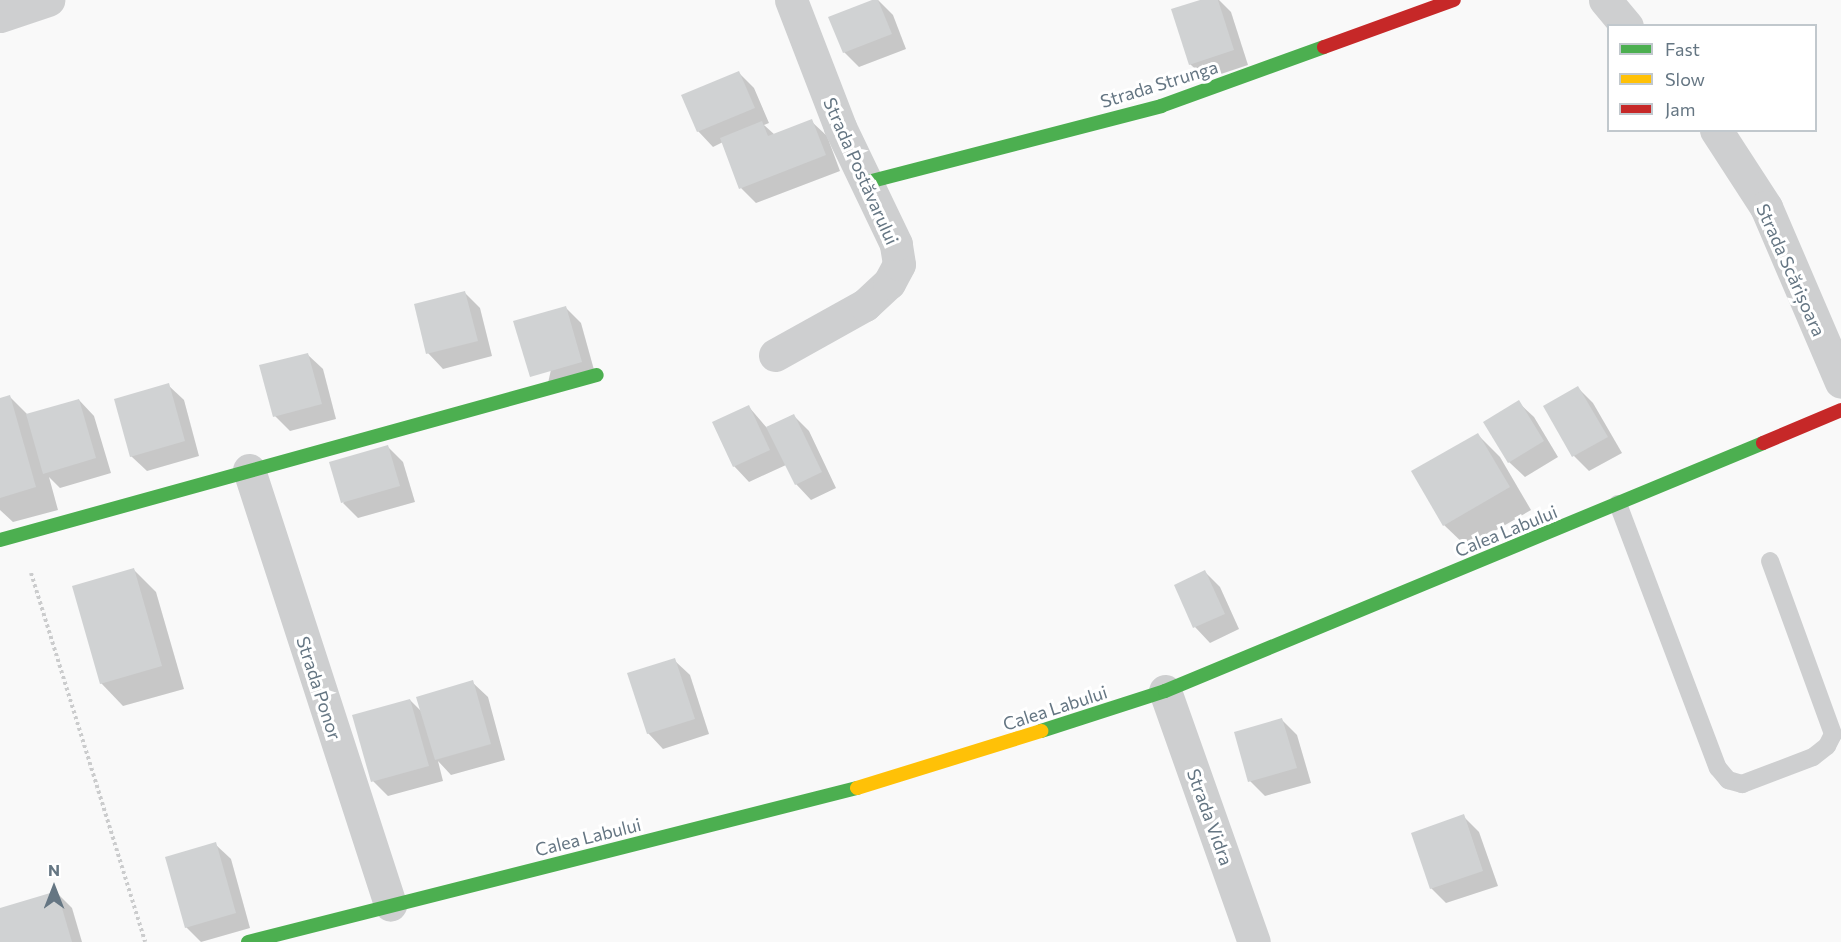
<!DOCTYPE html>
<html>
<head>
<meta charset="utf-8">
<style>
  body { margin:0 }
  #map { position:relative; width:1841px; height:942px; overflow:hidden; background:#f9f9f9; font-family:Commissioner,sans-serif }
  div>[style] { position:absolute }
  .shadow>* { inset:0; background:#0003 }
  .building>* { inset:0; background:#d0d2d3 }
  .path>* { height:4px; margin-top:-2px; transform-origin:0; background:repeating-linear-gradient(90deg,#cbcccd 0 3px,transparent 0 6px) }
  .lane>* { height:18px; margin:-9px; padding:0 9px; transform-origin:9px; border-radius:9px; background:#cecfd0 }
  .street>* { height:33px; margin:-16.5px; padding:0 16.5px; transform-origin:16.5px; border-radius:16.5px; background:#cecfd0 }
  .fast>* { height:14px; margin:-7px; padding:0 7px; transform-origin:7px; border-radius:7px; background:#4caf50 }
  .slow>* { height:14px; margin:-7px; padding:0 7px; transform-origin:7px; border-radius:7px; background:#ffc107 }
  .jam>* { height:14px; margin:-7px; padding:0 7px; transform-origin:7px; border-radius:7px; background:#c62828 }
  span { translate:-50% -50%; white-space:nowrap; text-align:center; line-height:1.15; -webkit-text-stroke:6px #fff; paint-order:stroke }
  .street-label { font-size:18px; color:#657683 }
  .legend { position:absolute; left:1607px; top:24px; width:210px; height:108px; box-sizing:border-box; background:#fff; border:2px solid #c1c8cd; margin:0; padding:8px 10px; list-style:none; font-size:18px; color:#657683 }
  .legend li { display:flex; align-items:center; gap:12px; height:30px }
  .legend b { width:30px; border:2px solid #c1c8cd }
  .north { position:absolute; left:24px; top:858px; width:60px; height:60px; -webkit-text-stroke:4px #fff; paint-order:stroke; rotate:0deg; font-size:16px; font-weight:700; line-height:24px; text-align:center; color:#657683 }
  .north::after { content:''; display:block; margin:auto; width:21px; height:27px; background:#657683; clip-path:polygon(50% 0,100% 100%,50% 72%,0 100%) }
</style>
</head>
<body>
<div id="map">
  <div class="shadow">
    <i style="clip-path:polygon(878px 0,893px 15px,906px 49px,859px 67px,844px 52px)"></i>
    <i style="clip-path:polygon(1204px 0,1219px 0,1231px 12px,1248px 65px,1206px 79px,1190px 64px)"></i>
    <i style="clip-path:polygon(738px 72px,754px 88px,769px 123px,764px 125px,775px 135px,811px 121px,827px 136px,840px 171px,756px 203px,741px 188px,723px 142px,713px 147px,698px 131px)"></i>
    <i style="clip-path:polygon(465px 293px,480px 308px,492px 356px,443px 369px,428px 353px)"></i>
    <i style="clip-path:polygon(565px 307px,581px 323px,596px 377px,546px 392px)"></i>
    <i style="clip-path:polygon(307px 354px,323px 369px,336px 419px,290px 431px,275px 416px)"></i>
    <i style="clip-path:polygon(168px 385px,184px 400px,199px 456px,147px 471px,131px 456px)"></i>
    <i style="clip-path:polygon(1578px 388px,1593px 403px,1622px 453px,1589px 471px,1574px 456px)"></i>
    <i style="clip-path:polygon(10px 397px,28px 415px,79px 400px,94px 416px,111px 473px,60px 488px,49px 477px,58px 510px,13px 522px,0 510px,0 399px)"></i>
    <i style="clip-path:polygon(1518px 402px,1534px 417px,1558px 457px,1525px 477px,1509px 462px)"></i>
    <i style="clip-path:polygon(749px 407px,767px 428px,793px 415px,809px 431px,836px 488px,811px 500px,796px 484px,786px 465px,749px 482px,734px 466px)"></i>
    <i style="clip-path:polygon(1478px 435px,1500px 457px,1531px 510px,1467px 547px,1444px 525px)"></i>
    <i style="clip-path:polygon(388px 447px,403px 462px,415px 502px,358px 518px,343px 503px)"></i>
    <i style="clip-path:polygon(134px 570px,156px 592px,184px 689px,123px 706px,101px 683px)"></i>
    <i style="clip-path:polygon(1205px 572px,1220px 587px,1239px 629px,1210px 643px,1195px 627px)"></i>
    <i style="clip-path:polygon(674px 660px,690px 675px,709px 734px,663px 749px,648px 733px)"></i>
    <i style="clip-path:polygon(472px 682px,488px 697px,505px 760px,451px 775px,438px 761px,443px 781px,388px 796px,373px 781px,410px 700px,423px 713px)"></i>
    <i style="clip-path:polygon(1282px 720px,1297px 735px,1311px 783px,1265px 796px,1250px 781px)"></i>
    <i style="clip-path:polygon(1463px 816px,1479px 832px,1498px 886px,1446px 903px,1431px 888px)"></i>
    <i style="clip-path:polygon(215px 844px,231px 859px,250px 928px,201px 942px,186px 927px)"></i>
    <i style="clip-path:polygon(57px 893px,72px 908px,82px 942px,0 942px,0 910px)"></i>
  </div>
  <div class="building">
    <i style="clip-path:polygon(872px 0,878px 0,892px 34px,843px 53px,828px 17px)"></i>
    <i style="clip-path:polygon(1200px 0,1218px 0,1234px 50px,1189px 65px,1171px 9px)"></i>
    <i style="clip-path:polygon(739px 71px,755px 108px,697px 132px,681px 95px)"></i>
    <i style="clip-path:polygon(812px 119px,826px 155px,739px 189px,720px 138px,762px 121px,768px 136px)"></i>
    <i style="clip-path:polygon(465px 291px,478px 341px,426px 354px,414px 304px)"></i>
    <i style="clip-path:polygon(566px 306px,582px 362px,530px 377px,513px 321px)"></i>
    <i style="clip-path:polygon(308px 353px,322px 404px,273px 417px,259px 365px)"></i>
    <i style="clip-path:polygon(169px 383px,185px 441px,130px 457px,114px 399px)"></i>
    <i style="clip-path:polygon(1578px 386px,1608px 437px,1572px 457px,1543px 406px)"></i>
    <i style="clip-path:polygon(10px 395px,36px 487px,0 498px,0 398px)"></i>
    <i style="clip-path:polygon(79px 399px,96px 458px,43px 474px,26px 414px)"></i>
    <i style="clip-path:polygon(1519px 400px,1544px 441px,1508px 463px,1483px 422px)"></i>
    <i style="clip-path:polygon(749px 405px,770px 450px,733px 467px,712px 422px)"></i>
    <i style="clip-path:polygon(794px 414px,822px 472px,795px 485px,766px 427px)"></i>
    <i style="clip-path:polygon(1478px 433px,1510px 487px,1443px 526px,1411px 471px)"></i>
    <i style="clip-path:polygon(388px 445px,400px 486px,341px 503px,329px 462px)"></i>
    <i style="clip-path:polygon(134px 568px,162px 666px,100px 684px,72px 586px)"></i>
    <i style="clip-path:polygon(1205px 570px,1225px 614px,1193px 628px,1174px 585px)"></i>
    <i style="clip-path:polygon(675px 658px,695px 719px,647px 734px,627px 673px)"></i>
    <i style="clip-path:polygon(473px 680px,491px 744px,435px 760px,416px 697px)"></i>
    <i style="clip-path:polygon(410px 699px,429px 766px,371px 782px,352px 715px)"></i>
    <i style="clip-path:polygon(1282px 718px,1297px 768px,1248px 782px,1234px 732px)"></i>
    <i style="clip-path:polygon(1464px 814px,1483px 871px,1430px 889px,1411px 833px)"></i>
    <i style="clip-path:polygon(216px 842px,236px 913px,185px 928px,165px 857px)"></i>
    <i style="clip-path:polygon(57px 891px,72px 942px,0 942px,0 908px)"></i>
  </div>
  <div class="path">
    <i style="left:31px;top:573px;width:386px;rotate:72.8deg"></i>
  </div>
  <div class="lane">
    <i style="left:1618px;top:504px;width:282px;rotate:69.3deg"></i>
    <i style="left:1718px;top:768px;width:16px;rotate:50deg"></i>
    <i style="left:1728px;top:780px;width:15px;rotate:16deg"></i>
    <i style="left:1742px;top:784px;width:76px;rotate:-20.8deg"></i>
    <i style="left:1813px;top:757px;width:18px;rotate:-38deg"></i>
    <i style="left:1827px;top:746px;width:13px;rotate:-63deg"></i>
    <i style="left:1833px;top:734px;width:184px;rotate:-110deg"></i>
  </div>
  <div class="street">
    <i style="left:1605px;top:0;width:34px;rotate:50deg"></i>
    <i style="left:0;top:16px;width:51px;rotate:-18.4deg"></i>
    <i style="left:1716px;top:130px;width:92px;rotate:57deg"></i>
    <i style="left:1766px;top:207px;width:190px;rotate:66.8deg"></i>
    <i style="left:775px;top:355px;width:103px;rotate:-29.1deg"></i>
    <i style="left:865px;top:305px;width:33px;rotate:-43deg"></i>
    <i style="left:889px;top:283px;width:21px;rotate:-62deg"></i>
    <i style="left:899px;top:264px;width:20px;rotate:-99deg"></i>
    <i style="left:896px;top:244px;width:130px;rotate:-115.6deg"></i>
    <i style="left:840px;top:127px;width:136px;rotate:-111.1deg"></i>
    <i style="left:249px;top:470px;width:457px;rotate:72deg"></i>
    <i style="left:1165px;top:691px;width:266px;rotate:70.5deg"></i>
  </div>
  <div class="fast">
    <i style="left:868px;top:182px;width:303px;rotate:-14.5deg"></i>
    <i style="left:1161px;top:106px;width:173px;rotate:-19.9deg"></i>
    <i style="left:0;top:540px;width:619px;rotate:-15.45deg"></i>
    <i style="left:1041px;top:731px;width:130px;rotate:-17.9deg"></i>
    <i style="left:1165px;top:691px;width:647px;rotate:-22.52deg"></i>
    <i style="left:248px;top:942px;width:628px;rotate:-14.19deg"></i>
  </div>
  <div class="slow">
    <i style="left:857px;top:788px;width:193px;rotate:-17.2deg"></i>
  </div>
  <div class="jam">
    <i style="left:1324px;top:47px;width:138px;rotate:-19.9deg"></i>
    <i style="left:1763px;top:443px;width:85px;rotate:-22.9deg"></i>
  </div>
  <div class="street-label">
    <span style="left:1159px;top:84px;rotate:-17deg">Strada Strunga</span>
    <span style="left:861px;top:171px;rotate:66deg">Strada Postăvarului</span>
    <span style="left:1791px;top:270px;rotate:66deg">Strada Scărișoara</span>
    <span style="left:1506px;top:531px;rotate:-22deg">Calea Labului</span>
    <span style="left:319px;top:688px;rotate:72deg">Strada Ponor</span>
    <span style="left:1055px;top:708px;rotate:-18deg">Calea Labului</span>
    <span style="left:1210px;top:817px;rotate:70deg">Strada Vidra</span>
    <span style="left:588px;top:837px;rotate:-14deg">Calea Labului</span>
  </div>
  <ul class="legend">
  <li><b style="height:8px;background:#4caf50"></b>Fast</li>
  <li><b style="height:8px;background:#ffc107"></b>Slow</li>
  <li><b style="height:8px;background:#c62828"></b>Jam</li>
  </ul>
  <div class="north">N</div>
</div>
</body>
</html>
